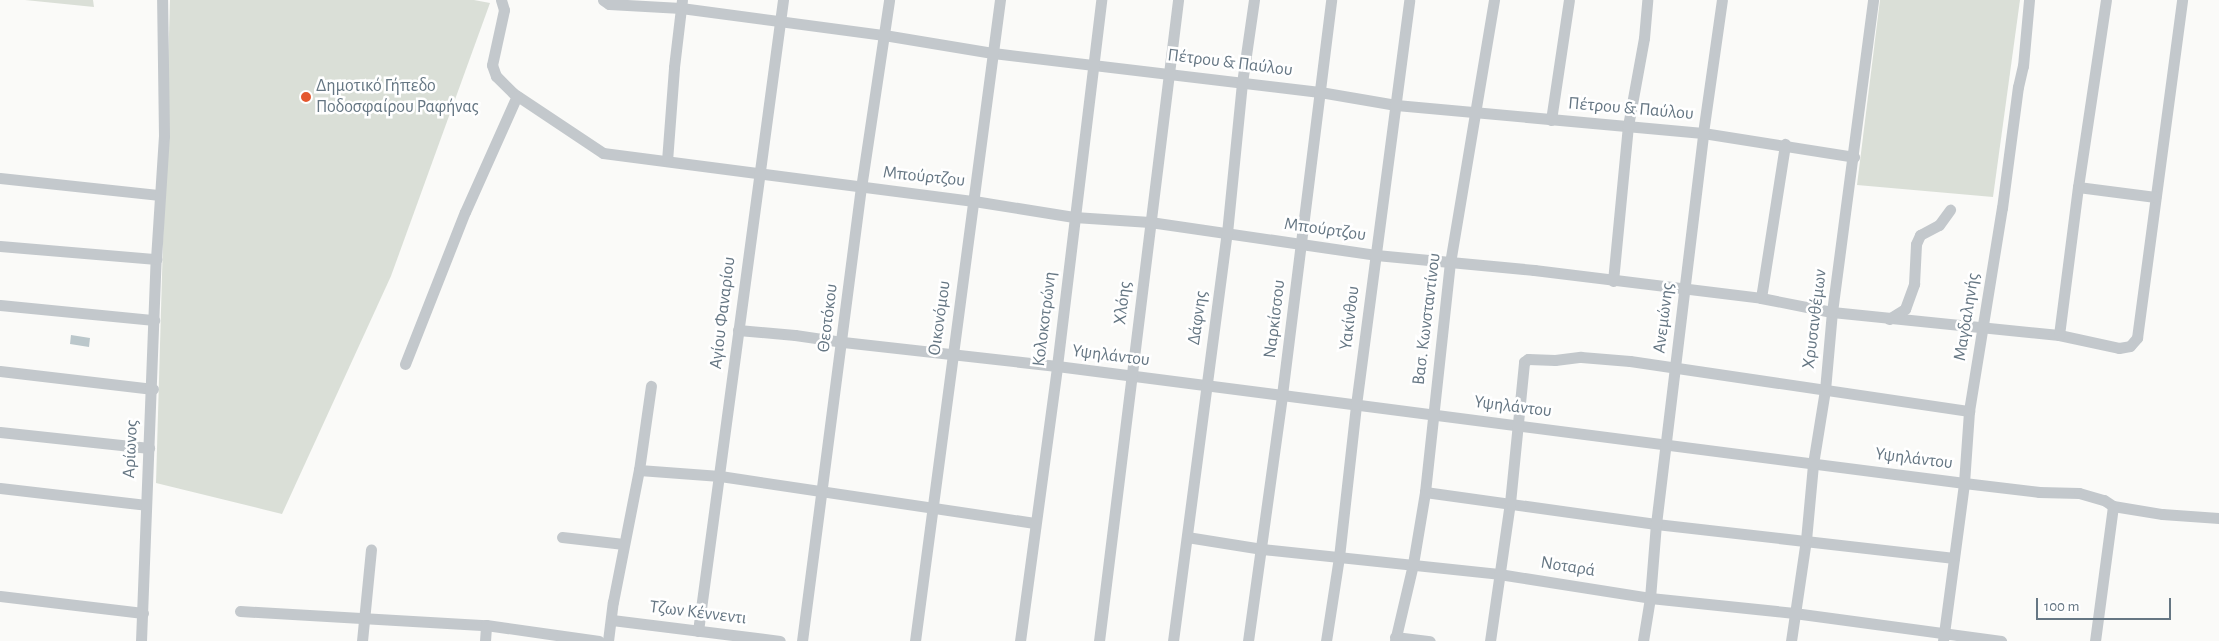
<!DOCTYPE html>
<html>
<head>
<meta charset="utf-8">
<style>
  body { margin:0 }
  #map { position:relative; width:2219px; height:641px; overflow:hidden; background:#fafaf8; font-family:"Alegreya Sans",sans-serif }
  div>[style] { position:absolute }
  .green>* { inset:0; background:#dadfd7 }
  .water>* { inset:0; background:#bbc7cb }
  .minor>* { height:11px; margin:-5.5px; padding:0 5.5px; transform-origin:5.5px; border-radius:5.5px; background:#c3c8cc }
  .dots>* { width:14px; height:14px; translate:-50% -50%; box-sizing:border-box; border:2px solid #fff; border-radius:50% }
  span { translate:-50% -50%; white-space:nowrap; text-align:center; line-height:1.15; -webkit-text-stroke:5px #fff; paint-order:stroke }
  .street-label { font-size:18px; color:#657683 }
  .poi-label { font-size:18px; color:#657683 }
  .left { translate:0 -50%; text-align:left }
  .scale { position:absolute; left:2036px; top:598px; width:135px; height:22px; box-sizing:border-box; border:2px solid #657683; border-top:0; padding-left:6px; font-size:15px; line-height:18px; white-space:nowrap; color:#657683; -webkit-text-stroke:4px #fff; paint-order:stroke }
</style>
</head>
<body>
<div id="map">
  <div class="green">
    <i style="clip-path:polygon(25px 0,93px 0,94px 7px)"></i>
    <i style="clip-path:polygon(170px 0,474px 0,490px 3px,391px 276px,282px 514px,156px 483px)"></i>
    <i style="clip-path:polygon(1880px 0,2020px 0,1993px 197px,1857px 185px)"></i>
  </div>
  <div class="water">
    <i style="clip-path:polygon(71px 335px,90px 338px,89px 347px,70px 344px)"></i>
  </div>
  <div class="minor">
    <i style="left:501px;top:0;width:10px;rotate:73deg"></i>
    <i style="left:504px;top:10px;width:56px;rotate:102.3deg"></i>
    <i style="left:492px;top:65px;width:12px;rotate:70deg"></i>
    <i style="left:496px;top:76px;width:24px;rotate:45deg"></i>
    <i style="left:513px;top:93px;width:108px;rotate:33.7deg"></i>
    <i style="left:603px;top:153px;width:374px;rotate:7.4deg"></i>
    <i style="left:974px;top:201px;width:101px;rotate:9.1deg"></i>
    <i style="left:1074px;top:217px;width:76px;rotate:3.8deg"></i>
    <i style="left:1150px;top:222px;width:228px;rotate:8.3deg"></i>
    <i style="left:1376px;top:255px;width:159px;rotate:5.4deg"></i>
    <i style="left:1534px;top:270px;width:229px;rotate:7deg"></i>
    <i style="left:1761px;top:298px;width:72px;rotate:11.2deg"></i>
    <i style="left:1832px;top:312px;width:228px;rotate:5.8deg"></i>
    <i style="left:2059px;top:335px;width:61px;rotate:12.2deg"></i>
    <i style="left:2119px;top:348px;width:11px;rotate:-10deg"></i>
    <i style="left:2130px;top:346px;width:11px;rotate:-49deg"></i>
    <i style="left:2137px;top:338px;width:341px;rotate:-82.4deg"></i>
    <i style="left:603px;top:0;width:7px;rotate:34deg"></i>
    <i style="left:609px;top:4px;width:72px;rotate:3.2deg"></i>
    <i style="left:681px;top:8px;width:205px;rotate:7.6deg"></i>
    <i style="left:884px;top:35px;width:110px;rotate:9.4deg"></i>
    <i style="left:993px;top:53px;width:329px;rotate:6.8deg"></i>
    <i style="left:1320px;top:92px;width:77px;rotate:9.7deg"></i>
    <i style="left:1396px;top:105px;width:308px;rotate:5.2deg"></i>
    <i style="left:1703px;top:133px;width:153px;rotate:9deg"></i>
    <i style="left:1551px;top:120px;width:121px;rotate:-81.5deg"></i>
    <i style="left:667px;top:161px;width:94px;rotate:-85.7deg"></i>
    <i style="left:674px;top:67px;width:67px;rotate:-83.2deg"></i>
    <i style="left:0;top:178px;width:161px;rotate:6.1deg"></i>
    <i style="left:2078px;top:187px;width:78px;rotate:7.4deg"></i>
    <i style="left:0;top:246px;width:157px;rotate:4.8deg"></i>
    <i style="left:1613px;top:281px;width:156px;rotate:-84.5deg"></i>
    <i style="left:1628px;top:126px;width:89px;rotate:-79.7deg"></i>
    <i style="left:1644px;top:38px;width:38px;rotate:-85deg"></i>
    <i style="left:1761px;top:298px;width:156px;rotate:-81.1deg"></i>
    <i style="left:0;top:305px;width:155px;rotate:5.6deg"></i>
    <i style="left:1889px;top:319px;width:19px;rotate:-32deg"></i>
    <i style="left:1905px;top:309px;width:27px;rotate:-70deg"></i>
    <i style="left:1914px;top:284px;width:40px;rotate:-87.1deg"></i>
    <i style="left:1916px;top:244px;width:10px;rotate:-66deg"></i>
    <i style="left:1920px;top:235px;width:21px;rotate:-28deg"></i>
    <i style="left:1939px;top:225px;width:19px;rotate:-54deg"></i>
    <i style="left:738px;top:330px;width:57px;rotate:5deg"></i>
    <i style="left:795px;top:335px;width:49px;rotate:8.3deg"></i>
    <i style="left:843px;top:342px;width:215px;rotate:6.4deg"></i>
    <i style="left:1057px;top:366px;width:915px;rotate:7.35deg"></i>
    <i style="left:1964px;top:483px;width:76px;rotate:6.8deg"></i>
    <i style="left:2039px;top:492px;width:40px;rotate:1.4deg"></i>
    <i style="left:2079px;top:493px;width:26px;rotate:16deg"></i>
    <i style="left:2104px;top:500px;width:11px;rotate:34deg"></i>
    <i style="left:2113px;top:506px;width:50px;rotate:9.3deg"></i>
    <i style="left:2162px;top:514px;width:57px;rotate:4deg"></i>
    <i style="left:2059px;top:335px;width:149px;rotate:-82.7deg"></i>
    <i style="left:2078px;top:187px;width:189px;rotate:-81.5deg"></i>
    <i style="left:405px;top:364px;width:163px;rotate:-68.5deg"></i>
    <i style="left:465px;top:212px;width:127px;rotate:-65.9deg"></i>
    <i style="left:0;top:371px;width:154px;rotate:6.7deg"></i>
    <i style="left:0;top:432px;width:150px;rotate:6.1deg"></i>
    <i style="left:639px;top:470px;width:81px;rotate:4.2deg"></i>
    <i style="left:720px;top:476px;width:318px;rotate:8.5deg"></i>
    <i style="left:0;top:488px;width:147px;rotate:6.6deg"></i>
    <i style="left:1425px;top:492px;width:233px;rotate:7.9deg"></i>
    <i style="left:1656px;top:524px;width:300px;rotate:6.5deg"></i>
    <i style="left:562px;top:537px;width:62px;rotate:6.4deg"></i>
    <i style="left:1187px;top:537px;width:76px;rotate:9.1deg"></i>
    <i style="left:1262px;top:549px;width:238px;rotate:6deg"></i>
    <i style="left:1499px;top:574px;width:153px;rotate:9deg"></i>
    <i style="left:1650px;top:598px;width:145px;rotate:5.9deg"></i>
    <i style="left:1794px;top:613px;width:209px;rotate:7.7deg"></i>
    <i style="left:0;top:596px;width:144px;rotate:6.8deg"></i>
    <i style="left:240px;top:611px;width:246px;rotate:3.3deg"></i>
    <i style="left:486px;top:625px;width:114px;rotate:8.1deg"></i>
    <i style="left:612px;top:620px;width:169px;rotate:7.1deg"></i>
    <i style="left:698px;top:631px;width:637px;rotate:-82.33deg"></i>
    <i style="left:1395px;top:637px;width:35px;rotate:7deg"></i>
    <i style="left:141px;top:641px;width:382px;rotate:-87.8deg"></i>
    <i style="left:156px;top:259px;width:123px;rotate:-86.3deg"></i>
    <i style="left:164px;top:136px;width:136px;rotate:-90.8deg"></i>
    <i style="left:362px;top:641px;width:92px;rotate:-84.4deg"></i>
    <i style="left:485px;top:641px;width:16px;rotate:-86deg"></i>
    <i style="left:608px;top:641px;width:39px;rotate:-83deg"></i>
    <i style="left:613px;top:602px;width:135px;rotate:-78.9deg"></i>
    <i style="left:639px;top:470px;width:85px;rotate:-81.9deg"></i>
    <i style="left:802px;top:641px;width:457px;rotate:-82.6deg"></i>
    <i style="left:861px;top:188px;width:190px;rotate:-81.5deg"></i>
    <i style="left:915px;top:641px;width:647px;rotate:-82.45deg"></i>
    <i style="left:1020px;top:641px;width:277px;rotate:-82.3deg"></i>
    <i style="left:1057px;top:366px;width:369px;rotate:-83.1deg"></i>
    <i style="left:1099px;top:641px;width:646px;rotate:-82.97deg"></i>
    <i style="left:1173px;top:641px;width:412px;rotate:-82.5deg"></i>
    <i style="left:1227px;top:233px;width:151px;rotate:-84.3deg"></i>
    <i style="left:1242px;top:83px;width:84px;rotate:-81.8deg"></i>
    <i style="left:1248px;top:641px;width:248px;rotate:-82.1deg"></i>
    <i style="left:1282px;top:395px;width:398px;rotate:-82.9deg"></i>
    <i style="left:1326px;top:641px;width:85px;rotate:-81.2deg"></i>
    <i style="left:1339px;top:557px;width:153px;rotate:-83.6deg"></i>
    <i style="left:1356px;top:405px;width:408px;rotate:-82.5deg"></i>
    <i style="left:1395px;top:641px;width:79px;rotate:-76.8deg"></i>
    <i style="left:1413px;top:564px;width:73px;rotate:-80.5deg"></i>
    <i style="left:1425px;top:492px;width:230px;rotate:-83.8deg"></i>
    <i style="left:1450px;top:263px;width:267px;rotate:-80.5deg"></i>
    <i style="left:1490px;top:641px;width:139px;rotate:-81.8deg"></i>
    <i style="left:1510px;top:503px;width:142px;rotate:-84.3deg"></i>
    <i style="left:1524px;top:362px;width:5px;rotate:-37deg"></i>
    <i style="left:1528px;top:359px;width:27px;rotate:2deg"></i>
    <i style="left:1555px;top:360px;width:26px;rotate:-7deg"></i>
    <i style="left:1581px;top:357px;width:49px;rotate:4.7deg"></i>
    <i style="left:1630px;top:361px;width:343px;rotate:8.4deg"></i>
    <i style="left:1643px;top:641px;width:44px;rotate:-80.8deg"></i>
    <i style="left:1650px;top:598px;width:74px;rotate:-85.4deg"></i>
    <i style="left:1656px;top:524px;width:394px;rotate:-83.1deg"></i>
    <i style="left:1703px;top:133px;width:134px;rotate:-81.9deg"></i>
    <i style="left:1791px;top:641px;width:102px;rotate:-81.6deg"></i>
    <i style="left:1806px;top:540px;width:76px;rotate:-84.7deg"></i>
    <i style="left:1813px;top:464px;width:75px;rotate:-80.8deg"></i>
    <i style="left:1825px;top:390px;width:78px;rotate:-84.9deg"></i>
    <i style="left:1832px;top:312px;width:315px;rotate:-82.5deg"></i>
    <i style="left:1943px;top:641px;width:159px;rotate:-82.4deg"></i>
    <i style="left:1964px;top:483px;width:72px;rotate:-86deg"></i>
    <i style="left:1969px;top:411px;width:206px;rotate:-80.8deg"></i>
    <i style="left:2002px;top:208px;width:122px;rotate:-82.5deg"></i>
    <i style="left:2018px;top:87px;width:22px;rotate:-77deg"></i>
    <i style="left:2023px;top:66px;width:66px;rotate:-84.8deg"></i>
    <i style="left:2095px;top:641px;width:136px;rotate:-82.4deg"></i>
  </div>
  <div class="dots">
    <i style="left:306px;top:97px;background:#e4572e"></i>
  </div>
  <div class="street-label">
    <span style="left:1230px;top:63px;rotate:7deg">Πέτρου &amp; Παύλου</span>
    <span style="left:1631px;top:109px;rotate:5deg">Πέτρου &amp; Παύλου</span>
    <span style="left:924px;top:177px;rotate:6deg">Μπούρτζου</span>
    <span style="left:1325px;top:230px;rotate:8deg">Μπούρτζου</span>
    <span style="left:1123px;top:303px;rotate:-83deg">Χλόης</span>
    <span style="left:723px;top:313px;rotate:-83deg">Αγίου Φαναρίου</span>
    <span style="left:1967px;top:317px;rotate:-81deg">Μαγδαληνής</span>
    <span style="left:828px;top:318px;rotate:-83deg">Θεοτόκου</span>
    <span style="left:940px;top:318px;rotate:-82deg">Οικονόμου</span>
    <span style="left:1198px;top:318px;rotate:-82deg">Δάφνης</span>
    <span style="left:1350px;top:318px;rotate:-83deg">Υακίνθου</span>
    <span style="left:1664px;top:318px;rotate:-83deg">Ανεμώνης</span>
    <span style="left:1045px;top:319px;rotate:-83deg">Κολοκοτρώνη</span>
    <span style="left:1275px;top:319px;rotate:-83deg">Ναρκίσσου</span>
    <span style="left:1427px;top:319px;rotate:-83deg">Βασ. Κωνσταντίνου</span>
    <span style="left:1815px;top:319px;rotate:-83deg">Χρυσανθέμων</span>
    <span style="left:1111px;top:356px;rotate:7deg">Υψηλάντου</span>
    <span style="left:1513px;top:407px;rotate:7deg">Υψηλάντου</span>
    <span style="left:131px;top:449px;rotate:-87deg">Αρίωνος</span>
    <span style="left:1914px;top:459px;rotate:7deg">Υψηλάντου</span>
    <span style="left:1568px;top:567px;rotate:9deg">Νοταρά</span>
    <span style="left:698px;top:613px;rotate:7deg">Τζων Κέννεντι</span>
  </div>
  <div class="poi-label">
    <span class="left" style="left:316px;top:97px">Δημοτικό Γήπεδο<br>Ποδοσφαίρου Ραφήνας</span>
  </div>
  <div class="scale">100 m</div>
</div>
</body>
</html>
